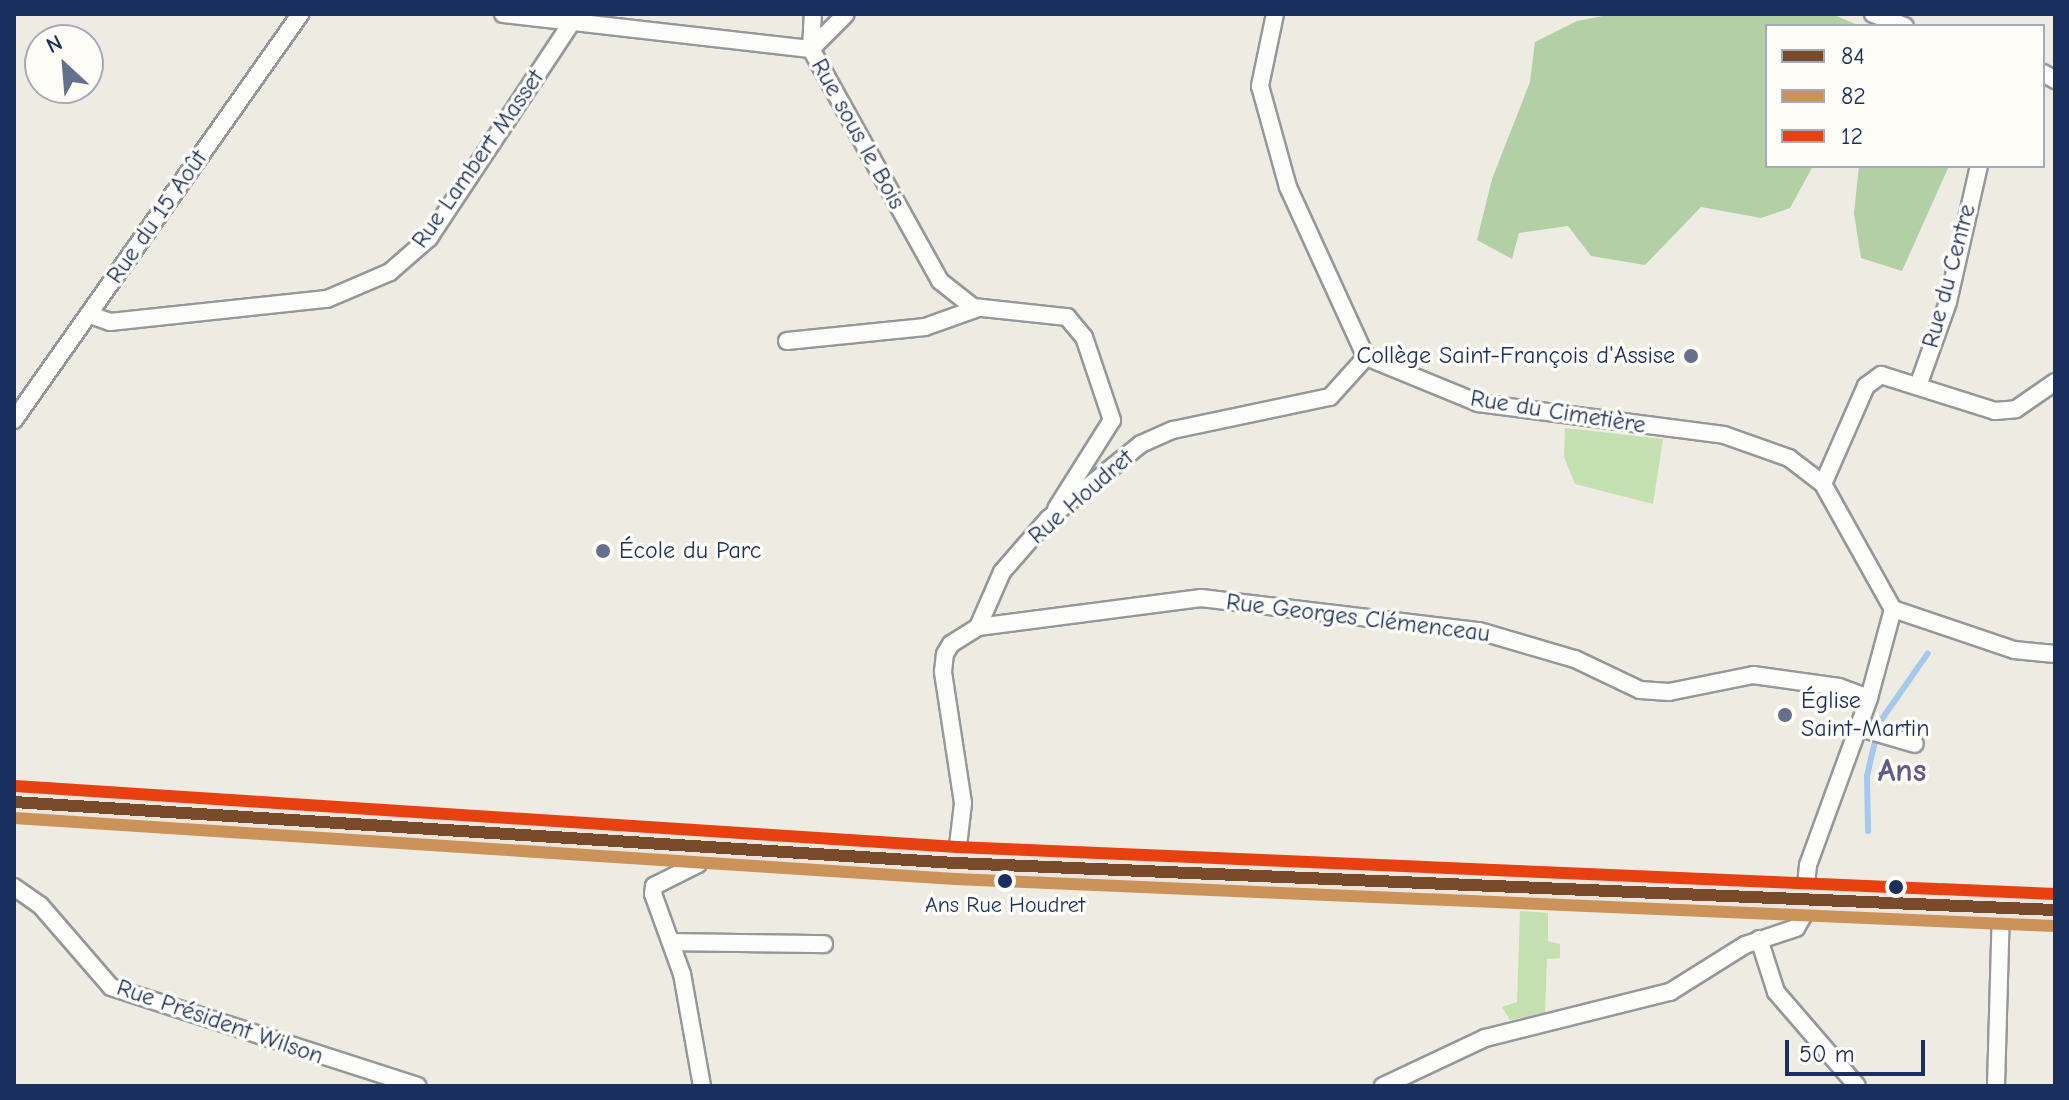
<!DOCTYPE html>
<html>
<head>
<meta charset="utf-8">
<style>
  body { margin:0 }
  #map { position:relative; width:2069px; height:1100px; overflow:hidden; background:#eeece2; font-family:"Comic Neue",sans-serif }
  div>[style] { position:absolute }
  .green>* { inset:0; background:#c4e0b0 }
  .forest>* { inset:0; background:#b2cfa6 }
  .stream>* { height:6px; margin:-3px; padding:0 3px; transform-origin:3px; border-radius:3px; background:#a5c8ee }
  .roads { filter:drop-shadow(2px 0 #95989a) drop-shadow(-2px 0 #95989a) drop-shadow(0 2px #95989a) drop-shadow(0 -2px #95989a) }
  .street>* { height:16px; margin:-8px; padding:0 8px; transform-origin:8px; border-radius:8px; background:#fcfcfb }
  .primary>* { height:24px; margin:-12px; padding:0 12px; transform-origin:12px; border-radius:12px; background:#ede6df }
  .bus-1>* { height:12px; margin:-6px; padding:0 6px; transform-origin:6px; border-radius:6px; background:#7a4b2a }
  .bus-2>* { height:12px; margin:-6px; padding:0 6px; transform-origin:6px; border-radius:6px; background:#cb925a }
  .bus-3>* { height:12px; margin:-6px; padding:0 6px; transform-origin:6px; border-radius:6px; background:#e74011 }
  .dots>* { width:22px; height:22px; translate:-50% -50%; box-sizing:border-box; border:4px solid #fdfcf7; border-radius:50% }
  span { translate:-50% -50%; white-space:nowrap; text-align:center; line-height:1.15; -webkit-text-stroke:7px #fdfcf7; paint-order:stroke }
  .bus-label { font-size:22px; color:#1b2f5e }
  .street-label { font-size:24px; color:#1b2f5e }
  .poi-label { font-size:24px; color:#1b2f5e }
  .right { translate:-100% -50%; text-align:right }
  .left { translate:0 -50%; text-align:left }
  .district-label { font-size:32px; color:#61588b; font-weight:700 }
  .frame { position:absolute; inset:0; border:16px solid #1b2f5e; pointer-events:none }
  .legend { position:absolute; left:1765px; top:24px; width:280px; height:144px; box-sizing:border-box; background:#fdfcf7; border:2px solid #a3aaba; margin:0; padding:10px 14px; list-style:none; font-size:24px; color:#1b2f5e }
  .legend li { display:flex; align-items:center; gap:16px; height:40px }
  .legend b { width:40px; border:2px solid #a3aaba }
  .north { position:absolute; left:24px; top:24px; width:80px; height:80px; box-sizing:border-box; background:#fdfcf7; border:2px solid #a3aaba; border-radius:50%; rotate:334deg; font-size:22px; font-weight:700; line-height:32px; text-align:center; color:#1b2f5e }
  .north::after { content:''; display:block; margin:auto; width:28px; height:36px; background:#65718c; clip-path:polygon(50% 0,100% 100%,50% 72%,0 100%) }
  .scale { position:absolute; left:1785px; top:1040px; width:140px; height:36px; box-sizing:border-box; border:4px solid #1b2f5e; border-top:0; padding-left:10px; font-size:24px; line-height:28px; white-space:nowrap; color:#1b2f5e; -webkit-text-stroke:6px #fdfcf7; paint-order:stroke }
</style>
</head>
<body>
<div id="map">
  <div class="green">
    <i style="clip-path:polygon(1565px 428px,1663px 439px,1653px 504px,1575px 484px,1564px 457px)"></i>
    <i style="clip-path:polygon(1520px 911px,1548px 913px,1548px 941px,1560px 944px,1560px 958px,1547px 959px,1545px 1013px,1510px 1020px,1502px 1007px,1517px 1002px)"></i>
  </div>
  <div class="forest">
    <i style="clip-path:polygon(1613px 14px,1832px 14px,1860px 26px,1767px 26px,1767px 166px,1813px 166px,1790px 208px,1761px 218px,1701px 207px,1645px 265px,1591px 256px,1568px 226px,1519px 233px,1512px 259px,1477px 240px,1492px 179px,1530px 82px,1535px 42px,1577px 21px)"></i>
    <i style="clip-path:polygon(1859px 166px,1949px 166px,1902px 271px,1861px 258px,1854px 213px)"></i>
  </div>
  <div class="stream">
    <i style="left:1882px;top:719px;width:80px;rotate:-55.1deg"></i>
    <i style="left:1868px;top:831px;width:55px;rotate:-91deg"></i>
    <i style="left:1867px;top:776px;width:39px;rotate:-77deg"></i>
  </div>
  <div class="roads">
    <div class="street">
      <i style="left:503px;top:14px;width:310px;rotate:6.5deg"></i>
      <i style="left:1275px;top:14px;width:74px;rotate:101.8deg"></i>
      <i style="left:1260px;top:86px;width:105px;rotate:74.5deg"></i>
      <i style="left:1288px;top:187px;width:187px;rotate:65.4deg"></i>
      <i style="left:1366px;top:357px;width:121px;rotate:22.3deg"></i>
      <i style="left:1478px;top:403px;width:248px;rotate:7.4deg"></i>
      <i style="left:1724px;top:435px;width:69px;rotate:19.5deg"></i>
      <i style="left:1789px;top:458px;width:43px;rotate:37.4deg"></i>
      <i style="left:1823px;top:484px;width:143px;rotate:60.8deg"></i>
      <i style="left:1893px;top:609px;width:128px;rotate:18.7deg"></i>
      <i style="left:2014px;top:650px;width:41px;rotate:5.6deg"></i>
      <i style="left:1873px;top:14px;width:34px;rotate:21deg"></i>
      <i style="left:811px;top:49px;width:265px;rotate:60.9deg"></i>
      <i style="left:940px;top:281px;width:42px;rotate:38.2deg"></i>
      <i style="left:973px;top:307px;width:95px;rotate:6.1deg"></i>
      <i style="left:1067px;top:317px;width:26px;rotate:50deg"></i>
      <i style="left:1084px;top:337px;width:88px;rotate:71.4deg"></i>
      <i style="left:1112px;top:420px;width:105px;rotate:122.2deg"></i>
      <i style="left:811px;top:49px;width:49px;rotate:-45deg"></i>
      <i style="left:811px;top:49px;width:35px;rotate:-87deg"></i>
      <i style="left:2043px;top:73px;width:14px;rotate:30deg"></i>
      <i style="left:90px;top:315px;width:21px;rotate:19deg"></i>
      <i style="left:110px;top:322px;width:218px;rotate:-6.1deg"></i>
      <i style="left:327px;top:299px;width:69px;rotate:-23.2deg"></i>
      <i style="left:390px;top:272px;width:52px;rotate:-41.1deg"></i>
      <i style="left:429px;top:238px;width:268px;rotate:-56.5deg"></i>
      <i style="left:787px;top:341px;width:139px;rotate:-5.8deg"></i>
      <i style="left:925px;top:327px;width:56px;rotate:-19.7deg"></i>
      <i style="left:1918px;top:386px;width:89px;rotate:-70.3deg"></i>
      <i style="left:1948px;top:302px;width:139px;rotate:-77.2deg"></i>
      <i style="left:14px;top:420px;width:497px;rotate:-54.8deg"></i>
      <i style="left:1823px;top:484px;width:107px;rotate:-66.3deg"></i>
      <i style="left:1866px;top:386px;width:19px;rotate:-36deg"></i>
      <i style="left:1881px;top:375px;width:120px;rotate:17.5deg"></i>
      <i style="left:1995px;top:411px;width:21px;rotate:-5deg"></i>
      <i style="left:2016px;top:409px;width:47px;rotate:-34.7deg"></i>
      <i style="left:978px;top:627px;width:225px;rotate:-7.4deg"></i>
      <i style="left:1201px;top:598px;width:280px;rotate:6.8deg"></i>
      <i style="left:1479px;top:631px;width:100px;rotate:16.3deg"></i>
      <i style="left:1575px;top:659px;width:72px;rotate:25.5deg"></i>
      <i style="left:1640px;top:690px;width:29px;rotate:4deg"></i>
      <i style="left:1669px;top:692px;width:86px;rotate:-11.4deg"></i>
      <i style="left:1753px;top:675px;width:87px;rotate:7.9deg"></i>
      <i style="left:1839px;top:687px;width:32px;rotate:20deg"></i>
      <i style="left:1857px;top:727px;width:60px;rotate:16.3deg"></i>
      <i style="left:956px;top:863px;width:60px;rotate:-83.3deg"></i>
      <i style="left:963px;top:803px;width:133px;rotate:-98.7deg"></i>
      <i style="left:943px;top:672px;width:18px;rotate:-84deg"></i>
      <i style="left:945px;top:654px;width:12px;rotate:-59deg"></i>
      <i style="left:951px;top:644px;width:32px;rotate:-32deg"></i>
      <i style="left:978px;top:627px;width:60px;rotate:-66.4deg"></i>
      <i style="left:1002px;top:572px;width:70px;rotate:-49deg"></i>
      <i style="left:1048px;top:519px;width:119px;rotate:-38.9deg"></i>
      <i style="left:1141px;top:444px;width:35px;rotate:-24deg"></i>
      <i style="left:1173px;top:430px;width:160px;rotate:-11.9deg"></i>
      <i style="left:1330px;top:397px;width:54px;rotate:-48deg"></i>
      <i style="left:14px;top:887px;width:32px;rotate:35deg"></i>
      <i style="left:40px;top:905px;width:108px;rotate:49.1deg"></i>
      <i style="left:111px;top:987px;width:322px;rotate:17.9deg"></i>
      <i style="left:1759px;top:939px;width:56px;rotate:72.2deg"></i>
      <i style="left:1776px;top:992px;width:124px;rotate:49.2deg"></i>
      <i style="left:673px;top:942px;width:151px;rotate:0.8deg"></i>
      <i style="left:702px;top:1086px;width:114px;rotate:-100.1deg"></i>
      <i style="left:682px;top:974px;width:85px;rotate:-109.9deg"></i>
      <i style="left:653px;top:894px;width:8px;rotate:-83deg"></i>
      <i style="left:654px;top:886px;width:49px;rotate:-26.6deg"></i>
      <i style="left:698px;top:864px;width:20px;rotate:-72deg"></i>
      <i style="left:1383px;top:1086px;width:113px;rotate:-25.2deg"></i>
      <i style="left:1485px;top:1038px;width:191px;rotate:-14deg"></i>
      <i style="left:1670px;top:992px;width:89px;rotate:-32.1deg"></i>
      <i style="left:1745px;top:945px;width:54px;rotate:-18.4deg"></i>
      <i style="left:1796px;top:928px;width:14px;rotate:-60deg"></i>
      <i style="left:1803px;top:916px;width:51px;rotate:-84.4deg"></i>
      <i style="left:1808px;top:865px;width:178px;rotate:-69.9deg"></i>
      <i style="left:1869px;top:698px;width:92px;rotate:-74.9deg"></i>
      <i style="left:1996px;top:1086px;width:178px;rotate:-88.4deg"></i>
    </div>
    <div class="primary">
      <i style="left:14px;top:802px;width:944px;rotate:3.71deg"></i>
      <i style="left:956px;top:863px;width:1100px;rotate:2.45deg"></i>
    </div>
  </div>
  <div class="bus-1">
    <i style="left:14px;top:802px;width:944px;rotate:3.71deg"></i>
    <i style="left:956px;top:863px;width:1100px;rotate:2.45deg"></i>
  </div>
  <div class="bus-2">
    <i style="left:14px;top:818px;width:943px;rotate:3.71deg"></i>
    <i style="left:955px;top:879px;width:1100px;rotate:2.45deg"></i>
  </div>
  <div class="bus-3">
    <i style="left:15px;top:786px;width:944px;rotate:3.71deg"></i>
    <i style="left:957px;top:847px;width:1099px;rotate:2.45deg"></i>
  </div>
  <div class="dots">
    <i style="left:1691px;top:356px;background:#65718c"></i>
    <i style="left:603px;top:551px;background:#65718c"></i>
    <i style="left:1785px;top:715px;background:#65718c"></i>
    <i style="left:1005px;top:881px;background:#1b2f5e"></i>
    <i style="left:1896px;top:887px;background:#1b2f5e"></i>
  </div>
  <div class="bus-label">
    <span style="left:1005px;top:906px">Ans Rue Houdret</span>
  </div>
  <div class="street-label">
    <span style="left:858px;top:134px;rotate:61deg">Rue sous le Bois</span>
    <span style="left:478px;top:159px;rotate:-55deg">Rue Lambert Masset</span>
    <span style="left:157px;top:217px;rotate:-55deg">Rue du 15 Août</span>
    <span style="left:1949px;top:276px;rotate:-75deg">Rue du Centre</span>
    <span style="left:1558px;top:412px;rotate:9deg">Rue du Cimetière</span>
    <span style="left:1081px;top:497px;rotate:-41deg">Rue Houdret</span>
    <span style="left:1358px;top:618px;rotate:7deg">Rue Georges Clémenceau</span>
    <span style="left:220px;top:1022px;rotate:19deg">Rue Président Wilson</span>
  </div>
  <div class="poi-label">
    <span class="right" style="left:1675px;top:356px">Collège Saint-François d'Assise</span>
    <span class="left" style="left:619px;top:551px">École du Parc</span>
    <span class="left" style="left:1801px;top:715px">Église<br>Saint-Martin</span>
  </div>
  <div class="district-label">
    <span style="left:1902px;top:771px">Ans</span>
  </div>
  <div class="frame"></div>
  <ul class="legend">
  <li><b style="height:10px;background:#7a4b2a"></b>84</li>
  <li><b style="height:10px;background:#cb925a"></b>82</li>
  <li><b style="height:10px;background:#e74011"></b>12</li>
  </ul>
  <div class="north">N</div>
  <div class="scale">50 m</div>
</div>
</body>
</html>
